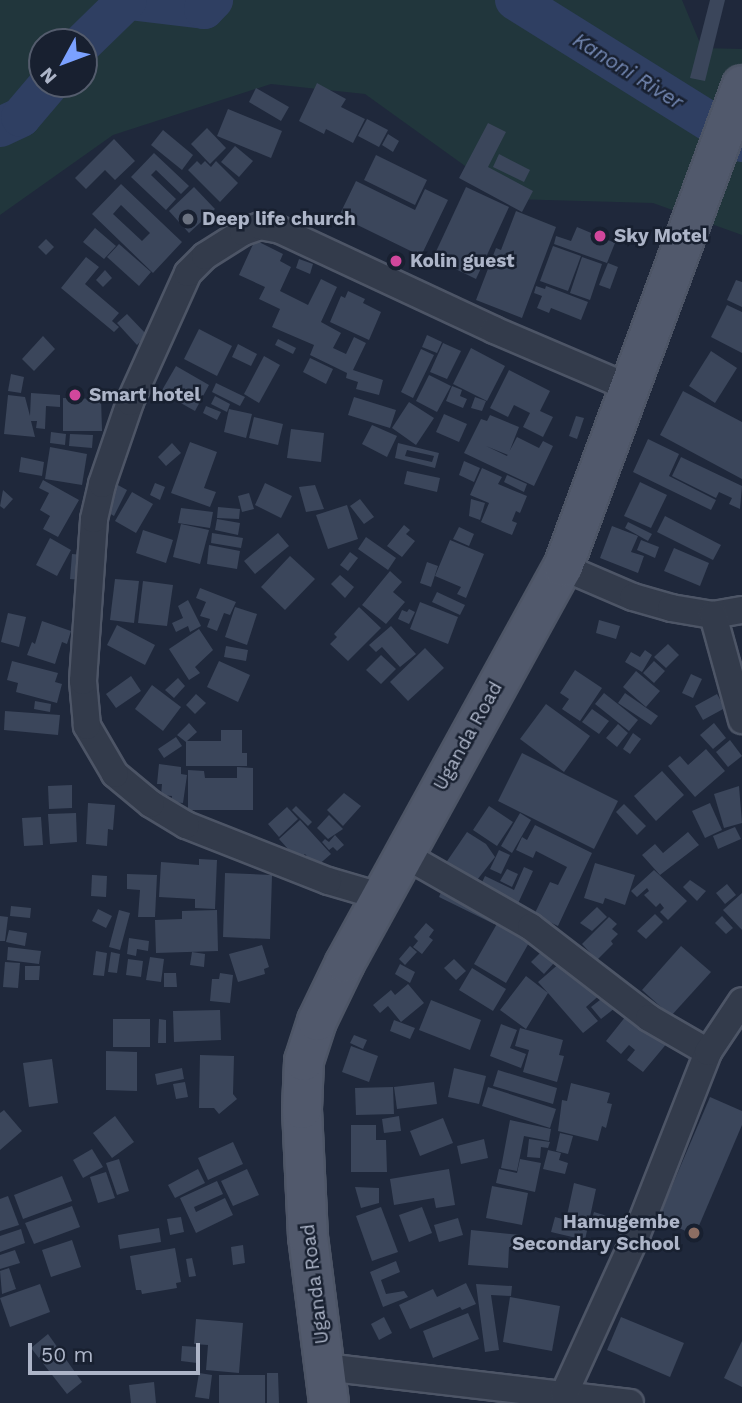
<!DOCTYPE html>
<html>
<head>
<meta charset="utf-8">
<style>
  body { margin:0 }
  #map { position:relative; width:742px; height:1403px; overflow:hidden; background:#1f283b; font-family:"Work Sans",sans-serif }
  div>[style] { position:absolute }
  .green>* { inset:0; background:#21363c }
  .river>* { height:40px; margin:-20px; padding:0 20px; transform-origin:20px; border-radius:20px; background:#2f3f62 }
  .building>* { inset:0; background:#3b465b }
  .roads { filter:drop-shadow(2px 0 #4d5566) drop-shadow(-2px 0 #4d5566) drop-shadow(0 2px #4d5566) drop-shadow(0 -2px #4d5566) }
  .street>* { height:26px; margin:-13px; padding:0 13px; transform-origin:13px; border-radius:13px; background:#333b4b }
  .primary>* { height:38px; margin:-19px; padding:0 19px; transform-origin:19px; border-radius:19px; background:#51596c }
  .dots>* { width:19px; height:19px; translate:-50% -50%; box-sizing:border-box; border:4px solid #182030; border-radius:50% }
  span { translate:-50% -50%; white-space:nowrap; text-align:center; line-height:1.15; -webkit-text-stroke:5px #182030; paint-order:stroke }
  .poi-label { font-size:19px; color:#adb5c8; font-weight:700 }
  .left { translate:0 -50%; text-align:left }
  .right { translate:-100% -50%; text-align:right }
  .street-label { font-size:19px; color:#adb5c8 }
  .water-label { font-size:21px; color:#7387b2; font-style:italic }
  .north { position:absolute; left:28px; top:28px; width:70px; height:70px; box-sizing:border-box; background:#182030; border:2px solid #545c6d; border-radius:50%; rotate:229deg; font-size:19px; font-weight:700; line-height:28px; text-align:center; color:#adb5c8 }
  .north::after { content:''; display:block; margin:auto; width:24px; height:32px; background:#7ba1ff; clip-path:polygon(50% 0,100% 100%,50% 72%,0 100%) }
  .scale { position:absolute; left:28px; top:1343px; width:172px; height:32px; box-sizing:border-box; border:4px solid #adb5c8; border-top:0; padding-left:9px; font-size:21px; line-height:24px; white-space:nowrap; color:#adb5c8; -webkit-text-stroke:5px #182030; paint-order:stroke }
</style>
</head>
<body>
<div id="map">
  <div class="green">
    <i style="clip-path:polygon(evenodd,0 0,682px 0,702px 48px,742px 49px,742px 235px,653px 203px,511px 199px,365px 94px,271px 84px,113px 135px,0 215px,0 0,42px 42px,84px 42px,84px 84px,42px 84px,42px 42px)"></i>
  </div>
  <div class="river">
    <i style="left:129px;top:0;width:76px;rotate:6.8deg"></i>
    <i style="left:204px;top:9px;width:13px;rotate:-45deg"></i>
    <i style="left:515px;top:0;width:268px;rotate:32deg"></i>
    <i style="left:84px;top:42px;width:60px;rotate:-44.3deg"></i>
    <i style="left:0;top:127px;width:23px;rotate:-25deg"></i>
    <i style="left:21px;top:117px;width:43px;rotate:-49.7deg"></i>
  </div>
  <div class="building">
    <i style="clip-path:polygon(710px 0,725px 0,705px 81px,690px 78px)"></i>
    <i style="clip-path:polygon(317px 83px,346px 99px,341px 107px,365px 119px,353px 143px,326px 129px,324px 134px,299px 121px)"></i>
    <i style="clip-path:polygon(256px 88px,289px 107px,281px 121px,249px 102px)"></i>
    <i style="clip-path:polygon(228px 109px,282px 131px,271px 158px,217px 136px)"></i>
    <i style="clip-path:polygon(367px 119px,388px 130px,379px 147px,358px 136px)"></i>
    <i style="clip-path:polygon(488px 123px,506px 132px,488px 167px,533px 191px,522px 212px,459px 178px)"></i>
    <i style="clip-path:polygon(207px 128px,226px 148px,210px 164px,191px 144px)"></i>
    <i style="clip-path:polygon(163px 130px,193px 155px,182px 170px,151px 145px)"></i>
    <i style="clip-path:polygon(388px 134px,399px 141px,393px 152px,382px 145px)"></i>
    <i style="clip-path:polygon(114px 139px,135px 161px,115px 180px,105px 170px,86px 189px,75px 178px)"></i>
    <i style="clip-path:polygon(235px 146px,253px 161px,239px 177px,221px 162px)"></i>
    <i style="clip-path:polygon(154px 153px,189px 186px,181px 194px,156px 170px,151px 175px,176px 199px,166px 210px,131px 177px)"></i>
    <i style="clip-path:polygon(499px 154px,530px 170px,524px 182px,493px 167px)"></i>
    <i style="clip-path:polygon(376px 155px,427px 180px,415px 205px,364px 180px)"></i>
    <i style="clip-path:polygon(197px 161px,201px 165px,205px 161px,211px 167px,216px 161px,238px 183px,220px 202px,188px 170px)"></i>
    <i style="clip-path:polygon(356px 181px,415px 210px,425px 189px,448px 200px,421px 256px,339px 216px)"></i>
    <i style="clip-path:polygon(evenodd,121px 184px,182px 242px,153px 273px,92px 214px,121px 184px,121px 205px,150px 233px,142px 241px,113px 214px,121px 205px)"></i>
    <i style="clip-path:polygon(194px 187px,215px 209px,189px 233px,169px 211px)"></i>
    <i style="clip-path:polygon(466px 187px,509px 207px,476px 279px,433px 258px)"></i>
    <i style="clip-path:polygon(516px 211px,556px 227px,522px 318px,476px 300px,496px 248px,501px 250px)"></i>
    <i style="clip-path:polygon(577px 227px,615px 243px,607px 263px,554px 244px,556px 236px,571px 241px)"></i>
    <i style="clip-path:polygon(95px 228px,116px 246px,104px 259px,83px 242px)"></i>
    <i style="clip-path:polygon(46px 239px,54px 247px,46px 255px,38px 247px)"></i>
    <i style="clip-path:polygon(255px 240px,283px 254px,280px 261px,291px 267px,280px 291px,308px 305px,321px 279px,337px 287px,321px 322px,341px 333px,333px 348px,346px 354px,354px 337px,366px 343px,353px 370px,383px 380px,379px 395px,356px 389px,358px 382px,346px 378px,347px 373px,310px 355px,314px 345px,272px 327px,280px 309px,259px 299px,265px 287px,239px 275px)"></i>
    <i style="clip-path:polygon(119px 244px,151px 272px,139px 286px,107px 257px)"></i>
    <i style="clip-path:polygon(553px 246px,581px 256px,568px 291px,540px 281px)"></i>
    <i style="clip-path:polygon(86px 257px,99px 267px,85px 284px,119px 313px,112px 321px,119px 327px,114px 332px,61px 288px)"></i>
    <i style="clip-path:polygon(582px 257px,602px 264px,590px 300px,570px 293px)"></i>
    <i style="clip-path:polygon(299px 259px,313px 264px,310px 274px,296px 268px)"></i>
    <i style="clip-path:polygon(608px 263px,618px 267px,610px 289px,599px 285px)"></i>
    <i style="clip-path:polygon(105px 270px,112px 278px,103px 287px,96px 280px)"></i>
    <i style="clip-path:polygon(736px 280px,742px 282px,742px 307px,727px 300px)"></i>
    <i style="clip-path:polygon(536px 286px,545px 289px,546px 286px,588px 302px,581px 320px,551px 308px,549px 313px,537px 308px,542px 296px,534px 293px)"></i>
    <i style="clip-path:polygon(348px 291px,365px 299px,363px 303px,381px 312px,369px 340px,330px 322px,341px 296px,345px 298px)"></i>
    <i style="clip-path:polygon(727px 305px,742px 312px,742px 353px,711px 337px)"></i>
    <i style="clip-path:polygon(127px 314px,147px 335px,137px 345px,117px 323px)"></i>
    <i style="clip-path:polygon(199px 329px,232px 346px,217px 376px,184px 359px)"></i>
    <i style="clip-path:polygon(427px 335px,442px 342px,437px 353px,422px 347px)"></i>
    <i style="clip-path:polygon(43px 336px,55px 349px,34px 371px,22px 359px)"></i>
    <i style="clip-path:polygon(278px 339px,296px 348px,293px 354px,275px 345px)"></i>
    <i style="clip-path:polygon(443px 343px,461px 351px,447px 379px,430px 372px)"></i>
    <i style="clip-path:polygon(238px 344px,257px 354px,251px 366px,232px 357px)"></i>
    <i style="clip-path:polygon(471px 348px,505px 366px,487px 401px,453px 384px)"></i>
    <i style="clip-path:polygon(421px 349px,434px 355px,413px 398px,401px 392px)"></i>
    <i style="clip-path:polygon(711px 351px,737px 368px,715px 403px,689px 386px)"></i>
    <i style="clip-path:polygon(264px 356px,280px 365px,259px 403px,244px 394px)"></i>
    <i style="clip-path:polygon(310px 358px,333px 369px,326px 384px,303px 372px)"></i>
    <i style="clip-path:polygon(176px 366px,209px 385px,195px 411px,161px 392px)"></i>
    <i style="clip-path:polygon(509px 370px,550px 391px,540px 411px,553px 417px,543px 437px,523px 427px,530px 413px,514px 405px,508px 417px,490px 408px)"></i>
    <i style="clip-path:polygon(11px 374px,24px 377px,21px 393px,8px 391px)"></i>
    <i style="clip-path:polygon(429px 375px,451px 386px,437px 412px,416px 401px)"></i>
    <i style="clip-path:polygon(216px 383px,245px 397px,240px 406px,212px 392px)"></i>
    <i style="clip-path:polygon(452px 386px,462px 390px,460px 396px,467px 399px,463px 408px,446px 401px)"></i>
    <i style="clip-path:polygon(683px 391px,742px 422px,742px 479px,660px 435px)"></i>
    <i style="clip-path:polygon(31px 393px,60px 395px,60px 407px,46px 406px,45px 429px,36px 428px,37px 421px,31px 421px,35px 437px,4px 434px,8px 395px,25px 397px,30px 416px)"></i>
    <i style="clip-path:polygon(215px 396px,230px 404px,227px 412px,211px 404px)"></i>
    <i style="clip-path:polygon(354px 397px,396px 410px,390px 428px,348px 415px)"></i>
    <i style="clip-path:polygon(475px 397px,486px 401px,482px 411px,471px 408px)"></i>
    <i style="clip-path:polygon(63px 398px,101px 399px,102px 431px,63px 431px)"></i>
    <i style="clip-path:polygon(409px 402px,434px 418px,416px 445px,392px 428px)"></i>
    <i style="clip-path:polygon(206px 406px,221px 412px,217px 420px,203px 413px)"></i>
    <i style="clip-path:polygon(229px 409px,252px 414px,246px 438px,224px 432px)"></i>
    <i style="clip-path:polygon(444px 414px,467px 424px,459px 442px,436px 432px)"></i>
    <i style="clip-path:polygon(490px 415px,519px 427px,508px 455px,486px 446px,507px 456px,517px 437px,539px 448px,543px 441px,553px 446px,534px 486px,464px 453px,481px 419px,487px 421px)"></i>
    <i style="clip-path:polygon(576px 416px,584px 418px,577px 439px,569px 436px)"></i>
    <i style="clip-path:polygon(254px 417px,283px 424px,278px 445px,249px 438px)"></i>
    <i style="clip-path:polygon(372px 425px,397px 436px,387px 457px,362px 444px)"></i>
    <i style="clip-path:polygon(291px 429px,324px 433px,321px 462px,287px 458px)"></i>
    <i style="clip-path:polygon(51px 432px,66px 434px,65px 445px,50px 443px)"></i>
    <i style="clip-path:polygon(70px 434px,93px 435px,92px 448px,69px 446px)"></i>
    <i style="clip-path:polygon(648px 439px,679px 454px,669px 476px,716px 500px,711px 510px,633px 472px)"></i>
    <i style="clip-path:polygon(190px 442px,217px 452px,204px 488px,216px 492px,210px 507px,171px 493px)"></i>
    <i style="clip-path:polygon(172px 443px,181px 453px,166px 466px,158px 457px)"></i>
    <i style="clip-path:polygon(evenodd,398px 443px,439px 453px,435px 468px,395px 458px,398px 443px,407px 450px,434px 456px,432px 462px,405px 456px,407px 450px)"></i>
    <i style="clip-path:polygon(50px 447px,87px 454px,82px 485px,45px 479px)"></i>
    <i style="clip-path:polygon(21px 457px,44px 462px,42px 476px,19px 472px)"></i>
    <i style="clip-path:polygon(681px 457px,742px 486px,740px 509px,729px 504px,732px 498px,719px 492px,716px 498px,672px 476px)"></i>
    <i style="clip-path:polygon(464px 461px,480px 468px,474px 482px,459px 475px)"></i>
    <i style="clip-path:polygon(482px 468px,502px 477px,498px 484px,527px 496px,520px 513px,516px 511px,512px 521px,517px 523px,512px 535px,481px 522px,489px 503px,470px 495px)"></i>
    <i style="clip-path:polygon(407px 471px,440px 478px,437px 492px,404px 484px)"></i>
    <i style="clip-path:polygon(507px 475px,527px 484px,524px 492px,504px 482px)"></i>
    <i style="clip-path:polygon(43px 480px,79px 500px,58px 537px,43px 529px,50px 516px,40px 510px,49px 493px,39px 488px)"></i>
    <i style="clip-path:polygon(640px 482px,667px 495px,651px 528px,624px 516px)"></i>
    <i style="clip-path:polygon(155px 483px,165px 487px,160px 500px,150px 495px)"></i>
    <i style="clip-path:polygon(265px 483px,292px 496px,281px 518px,255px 505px)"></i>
    <i style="clip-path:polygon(116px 484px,127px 490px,114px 516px,102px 509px)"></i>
    <i style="clip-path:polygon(315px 485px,324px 509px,306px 512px,299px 487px)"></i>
    <i style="clip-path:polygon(3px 490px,13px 499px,4px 509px,0 506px)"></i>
    <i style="clip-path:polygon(132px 492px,153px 504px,136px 533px,115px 521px)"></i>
    <i style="clip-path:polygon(249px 493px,254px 509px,242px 512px,238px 496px)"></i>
    <i style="clip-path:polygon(360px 499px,374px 517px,364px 524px,350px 506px)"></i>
    <i style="clip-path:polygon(471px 499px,485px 503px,480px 520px,469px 516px)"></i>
    <i style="clip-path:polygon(347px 505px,358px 539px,328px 549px,316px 515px)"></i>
    <i style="clip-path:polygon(218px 507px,240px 509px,239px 519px,217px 518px)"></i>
    <i style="clip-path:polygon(181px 508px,213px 512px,210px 528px,178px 523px)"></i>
    <i style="clip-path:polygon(665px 516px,721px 545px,713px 560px,657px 532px)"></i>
    <i style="clip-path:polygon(217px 519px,240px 523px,238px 535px,215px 530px)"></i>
    <i style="clip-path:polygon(628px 522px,652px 534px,648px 541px,625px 528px)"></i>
    <i style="clip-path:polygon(181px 524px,209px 530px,200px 564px,173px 557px)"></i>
    <i style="clip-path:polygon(404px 525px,410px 530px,406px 534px,415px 541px,402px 557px,387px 546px)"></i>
    <i style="clip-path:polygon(612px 526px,638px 536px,631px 552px,644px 556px,638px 573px,600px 558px)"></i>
    <i style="clip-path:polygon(459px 527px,474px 534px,469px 546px,453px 539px)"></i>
    <i style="clip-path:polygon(143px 530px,173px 540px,166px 563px,136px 553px)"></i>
    <i style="clip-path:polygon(212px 533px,243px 538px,241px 548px,211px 543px)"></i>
    <i style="clip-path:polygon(278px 533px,289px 546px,255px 574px,244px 561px)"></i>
    <i style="clip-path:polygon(366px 537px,396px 558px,388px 570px,358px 549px)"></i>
    <i style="clip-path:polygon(50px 538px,71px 550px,57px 576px,36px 565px)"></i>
    <i style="clip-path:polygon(450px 540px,484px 554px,466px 598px,457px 594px,461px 587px,435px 576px)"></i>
    <i style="clip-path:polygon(641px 540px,659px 547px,655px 558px,637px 550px)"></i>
    <i style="clip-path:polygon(209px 545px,240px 551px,237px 569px,207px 564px)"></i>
    <i style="clip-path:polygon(674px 548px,709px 563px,700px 586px,664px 571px)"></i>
    <i style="clip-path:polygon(350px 552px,358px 558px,348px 571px,340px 565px)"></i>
    <i style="clip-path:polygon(72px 554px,85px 555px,83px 580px,70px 579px)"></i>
    <i style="clip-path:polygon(290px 556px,315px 579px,285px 610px,261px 587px)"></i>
    <i style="clip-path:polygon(427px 562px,438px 566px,431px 587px,420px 583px)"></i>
    <i style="clip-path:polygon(390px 571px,402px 582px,393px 592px,405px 602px,386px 624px,362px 605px)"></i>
    <i style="clip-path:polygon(340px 575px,354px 587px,345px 598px,331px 584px)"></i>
    <i style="clip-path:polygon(115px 579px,139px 581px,134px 623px,110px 620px)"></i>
    <i style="clip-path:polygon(143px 581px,173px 585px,167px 626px,138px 623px)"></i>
    <i style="clip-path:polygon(200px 588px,236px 602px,230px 615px,224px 613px,217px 631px,207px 627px,210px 619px,200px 616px,206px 602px,196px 598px)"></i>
    <i style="clip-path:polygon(437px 592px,465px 605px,460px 615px,432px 602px)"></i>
    <i style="clip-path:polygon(188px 600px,201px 626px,190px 632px,188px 626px,176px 632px,172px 623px,183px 618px,178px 606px)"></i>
    <i style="clip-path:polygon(420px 602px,458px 617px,448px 644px,410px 629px)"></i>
    <i style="clip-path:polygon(235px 607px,257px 614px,247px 645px,225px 637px)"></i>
    <i style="clip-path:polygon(359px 607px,381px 628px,348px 661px,330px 644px,337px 637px,334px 634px)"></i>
    <i style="clip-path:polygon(409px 609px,415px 612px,409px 624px,398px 619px,402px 610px,407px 612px)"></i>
    <i style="clip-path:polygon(8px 613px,26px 617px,19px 647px,1px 642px)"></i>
    <i style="clip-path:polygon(599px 620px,620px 626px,616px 639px,596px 633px)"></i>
    <i style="clip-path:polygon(42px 621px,71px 631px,67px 644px,62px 642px,55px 664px,27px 655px,32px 642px,35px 644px)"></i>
    <i style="clip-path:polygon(117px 625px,155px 645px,145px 665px,107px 645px)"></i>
    <i style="clip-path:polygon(391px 626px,416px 654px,400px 667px,382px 647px,376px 652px,369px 645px)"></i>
    <i style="clip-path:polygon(199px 629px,213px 650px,195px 667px,200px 673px,189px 680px,169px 649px)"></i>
    <i style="clip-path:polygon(668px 644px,679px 655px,666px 668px,654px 657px)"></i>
    <i style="clip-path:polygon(226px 646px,248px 650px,246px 661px,224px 657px)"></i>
    <i style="clip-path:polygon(425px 648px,444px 668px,408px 701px,390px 682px)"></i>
    <i style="clip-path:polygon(645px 650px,652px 655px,642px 672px,625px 662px,631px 652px,640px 657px)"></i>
    <i style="clip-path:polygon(381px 655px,396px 669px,381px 684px,366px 670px)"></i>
    <i style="clip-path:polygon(12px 661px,58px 673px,55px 682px,62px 684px,57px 703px,16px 692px,18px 683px,7px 680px)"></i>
    <i style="clip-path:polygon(219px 661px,250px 675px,238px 702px,207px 687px)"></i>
    <i style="clip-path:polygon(654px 661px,665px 671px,654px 683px,643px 673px)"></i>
    <i style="clip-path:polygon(575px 670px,602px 688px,580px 721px,562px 709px,569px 699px,560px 693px)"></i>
    <i style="clip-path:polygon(636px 671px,660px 691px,646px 707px,623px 687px)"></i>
    <i style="clip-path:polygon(691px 674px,702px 679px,693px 698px,682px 693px)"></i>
    <i style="clip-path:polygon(131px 676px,141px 691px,116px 708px,106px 694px)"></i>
    <i style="clip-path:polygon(178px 678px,185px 686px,174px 698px,165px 690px)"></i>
    <i style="clip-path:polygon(152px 685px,181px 707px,163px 731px,135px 709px)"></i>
    <i style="clip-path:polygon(604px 693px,638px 720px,629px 731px,595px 704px)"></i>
    <i style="clip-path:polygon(625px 693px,658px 716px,651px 725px,618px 703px)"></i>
    <i style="clip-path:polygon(196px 694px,206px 703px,195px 714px,186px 705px)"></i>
    <i style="clip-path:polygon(717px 694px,725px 708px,703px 720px,695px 706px)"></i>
    <i style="clip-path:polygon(35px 701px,51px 704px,50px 712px,34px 709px)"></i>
    <i style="clip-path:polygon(546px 704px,590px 736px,564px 772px,520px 739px)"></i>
    <i style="clip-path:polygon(592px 709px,609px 721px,599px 734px,582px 722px)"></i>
    <i style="clip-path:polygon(5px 711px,60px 715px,58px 735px,4px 730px)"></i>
    <i style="clip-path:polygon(189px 723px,197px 732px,187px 741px,221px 741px,221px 730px,242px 730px,242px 753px,247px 753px,247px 766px,186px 766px,186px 742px,177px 735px)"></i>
    <i style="clip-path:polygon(714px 723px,726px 738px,713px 749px,700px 735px)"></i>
    <i style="clip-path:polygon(618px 724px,628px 733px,617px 747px,606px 738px)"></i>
    <i style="clip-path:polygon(633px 733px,641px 739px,630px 754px,623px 749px)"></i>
    <i style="clip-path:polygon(176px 737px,182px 746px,164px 758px,158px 749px)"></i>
    <i style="clip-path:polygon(730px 740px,742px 756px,728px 767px,716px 752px)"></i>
    <i style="clip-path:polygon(706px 749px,725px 771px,695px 797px,668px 766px,680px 756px,688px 765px)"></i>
    <i style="clip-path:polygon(522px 753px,618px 801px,594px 849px,498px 801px)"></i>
    <i style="clip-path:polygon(159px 764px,181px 767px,181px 774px,187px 775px,183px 803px,171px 802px,172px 796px,161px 795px,162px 784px,157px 784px)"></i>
    <i style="clip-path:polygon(237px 767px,253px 768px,253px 810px,188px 810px,188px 770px,204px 771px,205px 778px,237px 778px)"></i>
    <i style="clip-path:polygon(662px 771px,684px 795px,656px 821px,634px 796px)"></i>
    <i style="clip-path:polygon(72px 785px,72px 808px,49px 809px,48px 786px)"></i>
    <i style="clip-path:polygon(739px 786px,742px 823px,724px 828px,714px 794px)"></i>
    <i style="clip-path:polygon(344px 793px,361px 806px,343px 826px,327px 810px)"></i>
    <i style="clip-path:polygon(88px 803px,115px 805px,113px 830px,108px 829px,107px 846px,86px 844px)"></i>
    <i style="clip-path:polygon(710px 803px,722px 830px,705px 838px,692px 811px)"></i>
    <i style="clip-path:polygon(624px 804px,646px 826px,637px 835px,616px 812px)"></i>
    <i style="clip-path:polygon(296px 806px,312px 822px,308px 826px,292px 810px)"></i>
    <i style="clip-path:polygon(489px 806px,513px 822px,497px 846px,473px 830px)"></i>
    <i style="clip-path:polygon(287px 807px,298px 819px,279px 837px,268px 824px)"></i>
    <i style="clip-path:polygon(76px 813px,77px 842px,50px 844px,48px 814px)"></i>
    <i style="clip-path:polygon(520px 813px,531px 820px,512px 853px,501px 846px)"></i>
    <i style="clip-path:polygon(329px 815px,343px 829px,328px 839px,317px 828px)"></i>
    <i style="clip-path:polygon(41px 817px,43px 845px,24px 846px,22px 818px)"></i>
    <i style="clip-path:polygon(300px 820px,331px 854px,316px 867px,305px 854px,298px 860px,279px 839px)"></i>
    <i style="clip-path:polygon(535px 825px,592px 853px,558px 926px,534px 915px,550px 882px,558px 885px,567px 867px,536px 851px,533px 858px,516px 850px,522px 837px,527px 840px)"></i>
    <i style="clip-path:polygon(735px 827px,741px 839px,718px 849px,713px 836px)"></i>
    <i style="clip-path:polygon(467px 832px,486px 844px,495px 857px,470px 889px,441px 870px)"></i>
    <i style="clip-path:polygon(688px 832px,699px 845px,660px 875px,642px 855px,655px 844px,663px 853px)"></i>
    <i style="clip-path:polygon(335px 835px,344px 845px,337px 851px,333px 847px,329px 850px,322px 842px,325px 839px,329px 842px)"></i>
    <i style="clip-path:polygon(499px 850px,510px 855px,501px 874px,490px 869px)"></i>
    <i style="clip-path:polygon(199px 859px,217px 860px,215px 909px,195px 908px,195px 899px,159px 897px,161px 862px,199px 865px)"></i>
    <i style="clip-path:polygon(595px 863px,635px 875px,625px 905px,605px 898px,603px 904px,584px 898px)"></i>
    <i style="clip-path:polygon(524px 867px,533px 871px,515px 910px,477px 893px,485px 876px,514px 890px)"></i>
    <i style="clip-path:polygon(507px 869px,518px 874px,512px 887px,500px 881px)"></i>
    <i style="clip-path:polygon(654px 870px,687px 901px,668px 920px,660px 912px,664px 908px,660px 903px,656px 907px,644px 895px,649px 891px,647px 888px,637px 897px,631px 891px)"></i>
    <i style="clip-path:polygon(225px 873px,272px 875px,270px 939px,223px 937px)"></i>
    <i style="clip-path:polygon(127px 874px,157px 875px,155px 917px,138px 917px,140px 890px,127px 889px)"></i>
    <i style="clip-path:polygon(92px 875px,107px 876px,106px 897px,91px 896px)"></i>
    <i style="clip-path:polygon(690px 880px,706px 891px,697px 901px,683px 887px)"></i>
    <i style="clip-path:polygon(727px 884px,736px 895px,725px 904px,716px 893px)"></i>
    <i style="clip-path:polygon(444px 885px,500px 913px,494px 924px,439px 897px)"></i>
    <i style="clip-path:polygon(742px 893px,742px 930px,723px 910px)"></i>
    <i style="clip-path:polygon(11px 906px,31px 908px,30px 918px,10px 916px)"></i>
    <i style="clip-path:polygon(597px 907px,607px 917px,592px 931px,580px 923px)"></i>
    <i style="clip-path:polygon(98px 909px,112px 916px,106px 928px,92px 921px)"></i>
    <i style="clip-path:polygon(119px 910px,130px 913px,120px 950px,109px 947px)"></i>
    <i style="clip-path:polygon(217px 910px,218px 951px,156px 953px,155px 920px,182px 919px,182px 911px)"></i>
    <i style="clip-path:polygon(655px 914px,663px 922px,646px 939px,637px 931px)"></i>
    <i style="clip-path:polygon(502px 915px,534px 934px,506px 983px,474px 964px)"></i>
    <i style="clip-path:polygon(0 916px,8px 917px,5px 941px,0 941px)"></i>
    <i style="clip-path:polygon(722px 916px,733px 928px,726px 934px,715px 923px)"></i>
    <i style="clip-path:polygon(609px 917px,617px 924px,612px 929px,618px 934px,611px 941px,613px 944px,597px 960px,582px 944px)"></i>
    <i style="clip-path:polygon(426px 923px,434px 930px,429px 937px,433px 940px,422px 954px,413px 947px,418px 941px,414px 937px)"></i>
    <i style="clip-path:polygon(9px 930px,27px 933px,25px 946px,6px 942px)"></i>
    <i style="clip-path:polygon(129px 938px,149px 941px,148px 951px,137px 949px,136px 956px,127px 954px)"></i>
    <i style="clip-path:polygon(551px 942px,563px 953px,544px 974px,531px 962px)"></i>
    <i style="clip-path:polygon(262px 945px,269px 967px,264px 969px,265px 974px,238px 982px,229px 954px)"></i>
    <i style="clip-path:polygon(410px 946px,417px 952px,405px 965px,399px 959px)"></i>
    <i style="clip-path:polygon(681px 946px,711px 972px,671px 1016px,642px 990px)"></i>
    <i style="clip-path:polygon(8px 947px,41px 951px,39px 964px,7px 960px)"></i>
    <i style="clip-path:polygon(96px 951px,107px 953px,104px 976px,93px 975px)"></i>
    <i style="clip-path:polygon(111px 952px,120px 954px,117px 973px,108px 972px)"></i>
    <i style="clip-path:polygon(192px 952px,205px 954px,204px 967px,190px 965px)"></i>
    <i style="clip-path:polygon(569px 955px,602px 993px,586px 1007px,598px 1021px,583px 1033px,548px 993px,526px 1029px,500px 1010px,526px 976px,548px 993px,538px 982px)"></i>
    <i style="clip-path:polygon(150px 957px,164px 959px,161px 982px,146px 980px)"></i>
    <i style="clip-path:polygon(128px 959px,143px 961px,141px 977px,126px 975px)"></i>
    <i style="clip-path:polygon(454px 959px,466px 971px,456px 980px,444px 968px)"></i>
    <i style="clip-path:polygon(5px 962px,20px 963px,18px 988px,3px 987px)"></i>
    <i style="clip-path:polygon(400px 964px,415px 972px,410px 983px,395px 974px)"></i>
    <i style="clip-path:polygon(25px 966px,40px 966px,39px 980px,25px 980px)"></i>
    <i style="clip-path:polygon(472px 968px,506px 989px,493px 1011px,459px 990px)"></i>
    <i style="clip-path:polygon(164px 973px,176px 973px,177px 987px,164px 987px)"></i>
    <i style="clip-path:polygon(220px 973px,233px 975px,230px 1003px,210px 1001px,212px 979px,219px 979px)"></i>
    <i style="clip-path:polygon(408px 984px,424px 1003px,401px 1022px,388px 1006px,380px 1013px,373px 1005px,391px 990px,395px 995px)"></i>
    <i style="clip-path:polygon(605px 996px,615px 1008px,601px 1019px,591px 1007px)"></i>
    <i style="clip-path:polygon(431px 1000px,481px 1020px,470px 1050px,419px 1030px)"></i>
    <i style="clip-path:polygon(220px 1010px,221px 1040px,174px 1042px,173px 1011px)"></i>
    <i style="clip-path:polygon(630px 1011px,668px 1042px,643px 1072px,627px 1060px,635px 1050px,629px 1045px,621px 1054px,606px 1041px)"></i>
    <i style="clip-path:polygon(113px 1019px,150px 1019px,150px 1047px,113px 1047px)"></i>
    <i style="clip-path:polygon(159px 1019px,166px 1020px,166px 1043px,158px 1043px)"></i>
    <i style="clip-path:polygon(394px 1020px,415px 1028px,410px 1039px,390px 1031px)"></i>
    <i style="clip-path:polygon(501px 1024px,517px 1030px,510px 1048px,526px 1054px,521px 1068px,490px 1056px)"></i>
    <i style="clip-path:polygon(520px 1028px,563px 1040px,559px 1055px,564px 1056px,557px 1082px,523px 1072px,529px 1050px,515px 1046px)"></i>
    <i style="clip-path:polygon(354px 1035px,367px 1040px,363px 1049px,350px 1043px)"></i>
    <i style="clip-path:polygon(351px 1046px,378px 1056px,369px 1082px,342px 1072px)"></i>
    <i style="clip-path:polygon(106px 1051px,137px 1052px,137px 1091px,106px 1090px)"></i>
    <i style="clip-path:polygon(200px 1055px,234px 1056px,233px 1094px,237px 1099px,219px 1114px,214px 1108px,199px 1108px)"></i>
    <i style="clip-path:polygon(52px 1059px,58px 1103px,29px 1107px,23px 1063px)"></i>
    <i style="clip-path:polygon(182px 1068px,184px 1079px,157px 1085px,155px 1074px)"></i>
    <i style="clip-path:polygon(454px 1068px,486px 1076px,479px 1104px,448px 1097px)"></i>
    <i style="clip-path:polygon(498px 1070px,557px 1088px,553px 1104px,493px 1086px)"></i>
    <i style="clip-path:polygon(185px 1082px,188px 1097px,176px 1099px,173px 1084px)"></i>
    <i style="clip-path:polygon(434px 1082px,437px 1104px,397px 1109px,394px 1087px)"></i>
    <i style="clip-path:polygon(571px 1083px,610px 1093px,607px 1103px,612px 1104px,606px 1128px,602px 1126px,598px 1141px,558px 1131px,562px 1100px,567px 1101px)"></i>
    <i style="clip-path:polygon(393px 1087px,394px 1114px,356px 1115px,355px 1088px)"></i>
    <i style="clip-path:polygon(488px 1087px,556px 1109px,550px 1128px,482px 1106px)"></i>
    <i style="clip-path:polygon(710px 1097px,742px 1111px,742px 1125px,695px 1235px,658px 1219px)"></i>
    <i style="clip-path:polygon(4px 1110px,22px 1131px,0 1150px,0 1113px)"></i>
    <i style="clip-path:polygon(115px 1116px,134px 1142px,112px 1158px,93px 1133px)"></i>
    <i style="clip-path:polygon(399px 1116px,401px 1131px,384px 1133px,382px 1119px)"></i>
    <i style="clip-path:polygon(443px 1118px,453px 1143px,420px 1156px,410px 1131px)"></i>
    <i style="clip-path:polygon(510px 1120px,551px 1129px,549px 1141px,524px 1136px,517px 1171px,501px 1168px)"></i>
    <i style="clip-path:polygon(351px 1125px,376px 1125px,376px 1140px,386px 1140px,387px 1172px,351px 1172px)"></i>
    <i style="clip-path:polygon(560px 1133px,573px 1136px,568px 1154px,556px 1151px)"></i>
    <i style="clip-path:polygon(484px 1139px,488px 1158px,461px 1164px,457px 1146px)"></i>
    <i style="clip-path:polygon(529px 1139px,550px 1142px,548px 1148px,541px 1147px,540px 1158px,527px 1157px)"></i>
    <i style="clip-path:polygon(233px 1142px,243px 1164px,208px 1180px,198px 1158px)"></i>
    <i style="clip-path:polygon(92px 1149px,103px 1167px,83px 1178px,73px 1160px)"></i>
    <i style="clip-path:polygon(548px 1150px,561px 1153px,559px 1160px,568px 1163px,565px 1174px,543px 1169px)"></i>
    <i style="clip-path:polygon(119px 1159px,129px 1191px,117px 1195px,106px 1163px)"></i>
    <i style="clip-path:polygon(520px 1159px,541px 1163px,535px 1192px,496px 1183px,499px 1169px,517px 1173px)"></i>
    <i style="clip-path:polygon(198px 1169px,205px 1183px,175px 1198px,168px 1185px)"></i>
    <i style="clip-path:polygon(247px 1169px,259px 1195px,233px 1206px,221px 1181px)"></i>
    <i style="clip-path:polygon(449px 1169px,455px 1205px,436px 1208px,434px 1198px,394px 1205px,390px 1179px)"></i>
    <i style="clip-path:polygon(106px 1172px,115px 1198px,98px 1203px,90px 1177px)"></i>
    <i style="clip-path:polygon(62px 1176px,72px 1201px,23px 1219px,14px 1195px)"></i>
    <i style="clip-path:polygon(217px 1181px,223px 1194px,194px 1207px,196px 1212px,225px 1198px,233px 1215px,196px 1233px,180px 1198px)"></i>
    <i style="clip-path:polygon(574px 1183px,596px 1189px,585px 1240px,551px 1232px,555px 1217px,566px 1220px)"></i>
    <i style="clip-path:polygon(492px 1186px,528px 1193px,522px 1225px,486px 1218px)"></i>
    <i style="clip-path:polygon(355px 1187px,379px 1188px,379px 1203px,361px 1208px)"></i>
    <i style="clip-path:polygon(8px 1196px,19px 1225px,0 1231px,0 1199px)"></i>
    <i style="clip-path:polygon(72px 1206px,80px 1227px,34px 1244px,25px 1223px)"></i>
    <i style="clip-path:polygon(381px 1207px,398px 1252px,372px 1261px,356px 1216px)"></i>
    <i style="clip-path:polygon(422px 1207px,432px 1233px,409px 1242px,399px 1215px)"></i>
    <i style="clip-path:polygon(594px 1212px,607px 1216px,604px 1226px,591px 1222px)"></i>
    <i style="clip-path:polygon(181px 1217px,184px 1232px,170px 1235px,167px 1219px)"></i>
    <i style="clip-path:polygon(458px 1218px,463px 1235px,439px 1242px,434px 1225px)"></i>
    <i style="clip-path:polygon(159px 1228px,161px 1242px,120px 1249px,118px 1235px)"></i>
    <i style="clip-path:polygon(21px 1229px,25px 1243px,0 1252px,0 1236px)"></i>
    <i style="clip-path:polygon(471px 1230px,521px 1235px,520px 1248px,509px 1247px,508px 1268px,468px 1265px)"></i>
    <i style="clip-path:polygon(72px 1240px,81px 1267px,51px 1277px,42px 1250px)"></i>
    <i style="clip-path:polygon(243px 1245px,245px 1263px,233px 1265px,231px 1247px)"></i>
    <i style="clip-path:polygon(175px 1248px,181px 1282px,176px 1283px,177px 1288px,142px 1294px,141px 1290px,136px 1290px,130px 1256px)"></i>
    <i style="clip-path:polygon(15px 1250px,20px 1263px,0 1269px,0 1255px)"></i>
    <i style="clip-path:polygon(192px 1258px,196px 1276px,189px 1277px,186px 1259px)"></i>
    <i style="clip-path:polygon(396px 1261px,400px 1272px,381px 1280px,386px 1294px,404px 1291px,408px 1297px,383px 1307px,370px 1272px)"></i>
    <i style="clip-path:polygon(9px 1268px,16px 1289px,2px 1294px,0 1271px)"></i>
    <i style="clip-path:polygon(466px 1283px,476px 1304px,462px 1310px,460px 1307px,410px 1329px,399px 1305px,433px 1289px,437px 1297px)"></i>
    <i style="clip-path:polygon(40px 1284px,50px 1312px,10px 1327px,0 1298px)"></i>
    <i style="clip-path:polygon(476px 1284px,512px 1286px,511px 1296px,491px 1295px,499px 1350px,485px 1352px)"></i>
    <i style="clip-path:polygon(510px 1297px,560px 1306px,552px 1351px,503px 1342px)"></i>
    <i style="clip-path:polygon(468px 1313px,479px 1339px,433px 1358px,423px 1331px)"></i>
    <i style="clip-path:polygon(384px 1317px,392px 1333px,379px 1340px,371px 1324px)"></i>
    <i style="clip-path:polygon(621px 1317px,684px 1343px,670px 1377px,607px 1350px)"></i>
    <i style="clip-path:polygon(196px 1319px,243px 1323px,239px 1373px,206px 1370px,208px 1345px,194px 1344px)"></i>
    <i style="clip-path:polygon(48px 1334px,82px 1382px,67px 1394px,31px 1348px)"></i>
    <i style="clip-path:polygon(742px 1341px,742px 1387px,724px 1378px)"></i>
    <i style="clip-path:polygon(182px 1346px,198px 1347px,197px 1363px,181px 1361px)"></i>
    <i style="clip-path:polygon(199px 1373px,212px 1375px,209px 1399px,195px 1397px)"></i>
    <i style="clip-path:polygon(267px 1373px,278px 1373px,279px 1403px,267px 1403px)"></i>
    <i style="clip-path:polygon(219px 1375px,265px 1375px,265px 1403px,219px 1403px)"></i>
    <i style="clip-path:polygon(154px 1382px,156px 1403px,131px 1403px,129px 1385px)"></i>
  </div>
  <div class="roads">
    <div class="street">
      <i style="left:563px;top:567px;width:76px;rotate:23.2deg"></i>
      <i style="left:633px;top:597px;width:40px;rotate:16deg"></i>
      <i style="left:671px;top:608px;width:43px;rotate:9.5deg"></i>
      <i style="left:713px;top:615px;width:29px;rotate:-10deg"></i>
      <i style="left:713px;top:615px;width:109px;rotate:74.6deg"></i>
      <i style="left:403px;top:854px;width:147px;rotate:29.7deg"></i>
      <i style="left:531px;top:927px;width:149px;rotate:37.6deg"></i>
      <i style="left:649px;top:1018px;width:68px;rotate:30deg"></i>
      <i style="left:383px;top:897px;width:57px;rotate:-163.8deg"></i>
      <i style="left:328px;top:881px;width:153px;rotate:-158.5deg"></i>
      <i style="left:186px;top:825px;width:41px;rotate:-149deg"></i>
      <i style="left:151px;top:804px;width:47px;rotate:-140.2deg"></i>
      <i style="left:115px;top:774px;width:56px;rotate:-120.3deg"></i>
      <i style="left:87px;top:726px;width:45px;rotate:-95.1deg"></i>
      <i style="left:83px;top:681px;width:162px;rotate:-86.1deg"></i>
      <i style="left:94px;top:519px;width:36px;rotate:-77deg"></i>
      <i style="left:102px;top:484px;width:87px;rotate:-71.1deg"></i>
      <i style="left:130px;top:402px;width:141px;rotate:-65.8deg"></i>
      <i style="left:188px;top:273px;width:24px;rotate:-45deg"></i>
      <i style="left:205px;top:256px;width:45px;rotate:-32.3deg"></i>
      <i style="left:243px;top:232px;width:18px;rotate:-19deg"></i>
      <i style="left:260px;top:226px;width:20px;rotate:11deg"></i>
      <i style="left:280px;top:230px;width:236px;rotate:25deg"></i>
      <i style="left:494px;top:330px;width:148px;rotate:23.1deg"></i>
      <i style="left:325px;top:1367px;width:307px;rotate:6.7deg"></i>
      <i style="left:564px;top:1394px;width:174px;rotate:-65.5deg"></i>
      <i style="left:636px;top:1236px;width:198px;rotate:-68.6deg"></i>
      <i style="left:708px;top:1052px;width:61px;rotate:-56.3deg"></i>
    </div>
    <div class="primary">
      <i style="left:329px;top:1403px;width:167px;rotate:-97.2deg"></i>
      <i style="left:308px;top:1237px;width:128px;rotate:-92.7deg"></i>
      <i style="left:302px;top:1109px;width:48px;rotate:-87.6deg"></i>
      <i style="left:304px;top:1061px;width:42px;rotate:-72deg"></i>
      <i style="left:317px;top:1021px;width:64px;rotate:-64.2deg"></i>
      <i style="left:345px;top:963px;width:452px;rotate:-61.2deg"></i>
      <i style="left:563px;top:567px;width:514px;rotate:-69.63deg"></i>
    </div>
  </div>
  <div class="dots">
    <i style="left:188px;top:219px;background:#6b7280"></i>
    <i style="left:600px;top:236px;background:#d1479c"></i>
    <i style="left:396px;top:261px;background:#d1479c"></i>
    <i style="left:75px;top:395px;background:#d1479c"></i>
    <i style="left:694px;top:1233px;background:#8d6e63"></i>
  </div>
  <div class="poi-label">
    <span class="left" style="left:202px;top:219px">Deep life church</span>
    <span class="left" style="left:614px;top:236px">Sky Motel</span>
    <span class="left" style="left:410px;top:261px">Kolin guest</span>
    <span class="left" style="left:89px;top:395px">Smart hotel</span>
    <span class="right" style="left:680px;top:1233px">Hamugembe<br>Secondary School</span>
  </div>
  <div class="street-label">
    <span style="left:468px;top:736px;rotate:-61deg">Uganda Road</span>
    <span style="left:315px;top:1284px;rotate:-97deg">Uganda Road</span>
  </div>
  <div class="water-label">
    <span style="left:628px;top:71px;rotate:32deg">Kanoni River</span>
  </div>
  <div class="north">N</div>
  <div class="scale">50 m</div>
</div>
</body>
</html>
